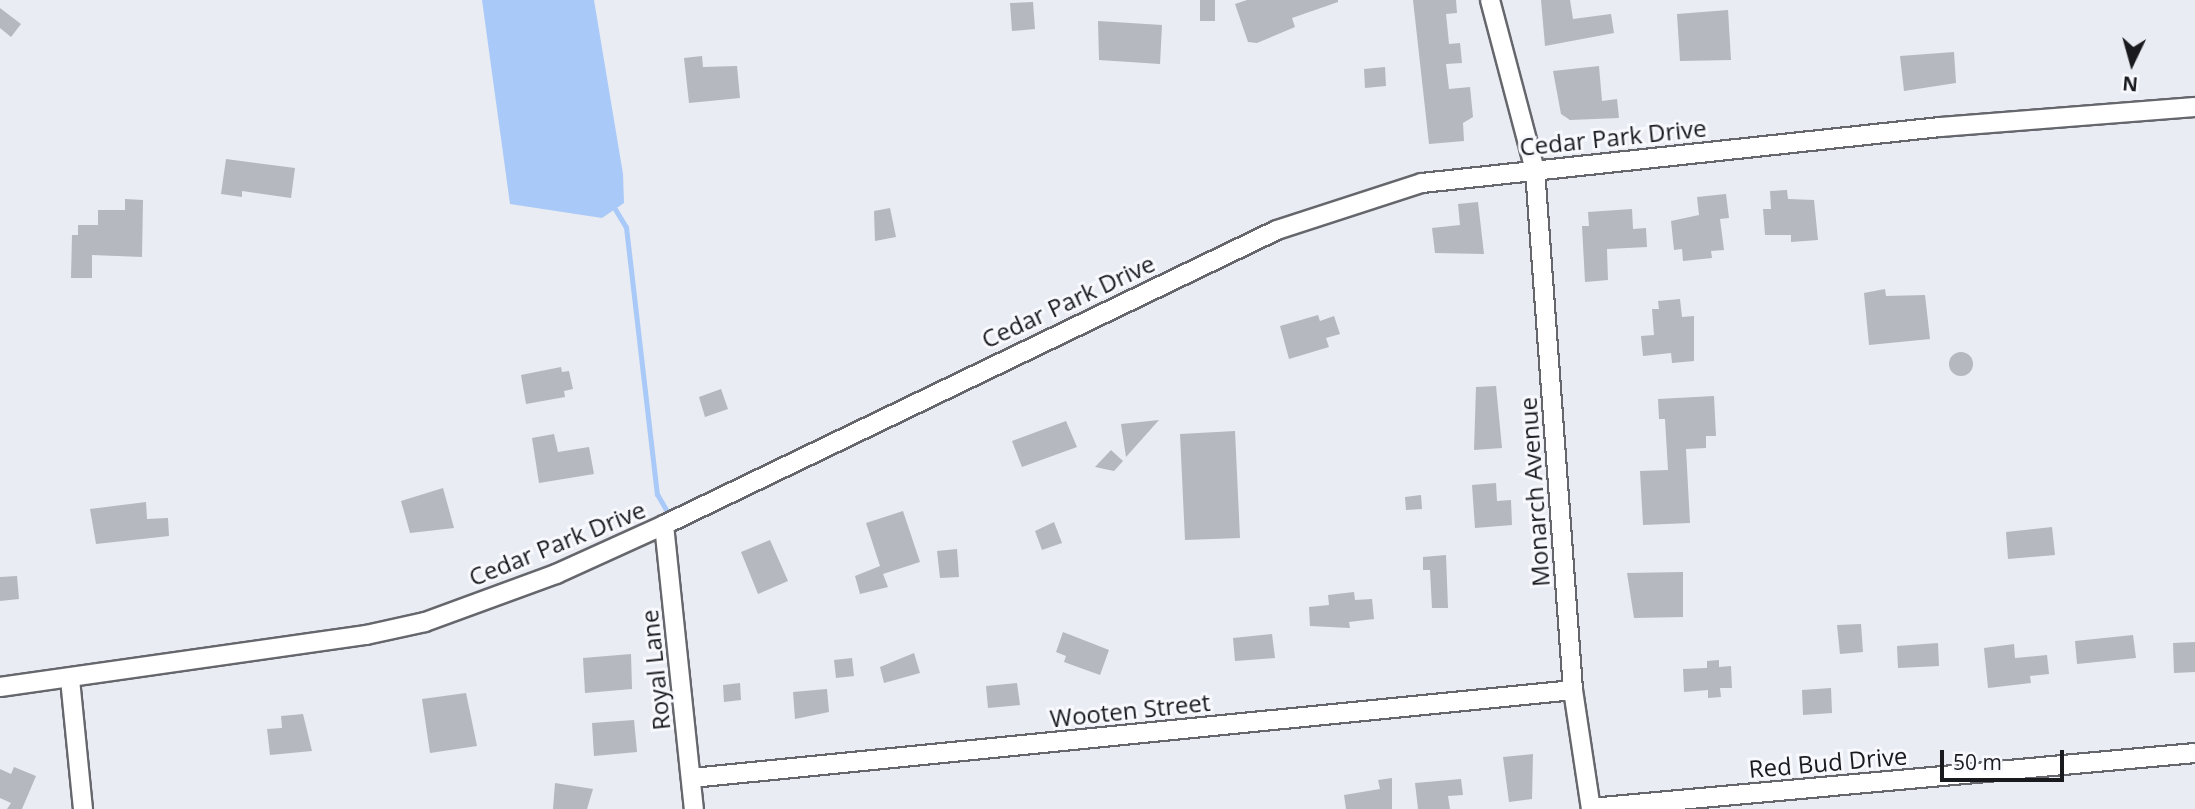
<!DOCTYPE html>
<html>
<head>
<meta charset="utf-8">
<style>
  body { margin:0 }
  #map { position:relative; width:2195px; height:809px; overflow:hidden; background:#e9ecf2; font-family:"Open Sans",sans-serif }
  div>[style] { position:absolute }
  .water>* { inset:0; background:#a9c9f8 }
  .stream>* { height:5px; margin:-2.5px; padding:0 2.5px; transform-origin:2.5px; border-radius:2.5px; background:#a9c9f8 }
  .building>* { inset:0; background:#b5b8be }
  .round { border-radius:50% }
  .roads { filter:drop-shadow(2px 0 #65676d) drop-shadow(-2px 0 #65676d) drop-shadow(0 2px #65676d) drop-shadow(0 -2px #65676d) }
  .minor>* { height:18px; margin:-9px; padding:0 9px; transform-origin:9px; border-radius:9px; background:#fff }
  span { translate:-50% -50%; white-space:nowrap; text-align:center; line-height:1.15; -webkit-text-stroke:6px #f7f9fe; paint-order:stroke }
  .street-label { font-size:24px; color:#191a1d }
  .north { position:absolute; left:2097px; top:28px; width:70px; height:70px; -webkit-text-stroke:5px #f7f9fe; paint-order:stroke; rotate:185deg; font-size:19px; font-weight:700; line-height:28px; text-align:center; color:#191a1d }
  .north::after { content:''; display:block; margin:auto; width:24px; height:32px; background:#191a1d; clip-path:polygon(50% 0,100% 100%,50% 72%,0 100%) }
  .scale { position:absolute; left:1940px; top:750px; width:124px; height:32px; box-sizing:border-box; border:4px solid #191a1d; border-top:0; padding-left:9px; font-size:21px; line-height:24px; white-space:nowrap; color:#191a1d; -webkit-text-stroke:5px #f7f9fe; paint-order:stroke }
</style>
</head>
<body>
<div id="map">
  <div class="water">
    <i style="clip-path:polygon(482px 0,594px 0,623px 174px,624px 203px,602px 218px,510px 204px)"></i>
  </div>
  <div class="stream">
    <i style="left:612px;top:204px;width:27px;rotate:59deg"></i>
    <i style="left:626px;top:227px;width:269px;rotate:83.4deg"></i>
    <i style="left:657px;top:494px;width:20px;rotate:60deg"></i>
  </div>
  <div class="building">
    <i style="clip-path:polygon(1200px 0,1215px 0,1215px 21px,1200px 21px)"></i>
    <i style="clip-path:polygon(1247px 0,1338px 0,1338px 2px,1292px 18px,1295px 27px,1257px 43px,1248px 42px,1235px 4px)"></i>
    <i style="clip-path:polygon(1413px 0,1456px 0,1457px 13px,1446px 14px,1449px 44px,1460px 43px,1462px 63px,1446px 64px,1449px 89px,1470px 87px,1473px 117px,1463px 123px,1464px 141px,1429px 144px)"></i>
    <i style="clip-path:polygon(1541px 0,1570px 0,1573px 19px,1611px 14px,1614px 33px,1545px 46px)"></i>
    <i style="clip-path:polygon(1033px 2px,1035px 29px,1012px 31px,1010px 3px)"></i>
    <i style="clip-path:polygon(0 8px,21px 24px,11px 37px,0 28px)"></i>
    <i style="clip-path:polygon(1728px 10px,1731px 60px,1680px 61px,1677px 14px)"></i>
    <i style="clip-path:polygon(1098px 21px,1162px 25px,1160px 64px,1099px 60px)"></i>
    <i style="clip-path:polygon(1954px 52px,1956px 83px,1904px 91px,1900px 56px)"></i>
    <i style="clip-path:polygon(702px 56px,703px 67px,737px 66px,740px 98px,689px 103px,684px 58px)"></i>
    <i style="clip-path:polygon(1599px 66px,1602px 101px,1617px 99px,1619px 118px,1570px 120px,1561px 114px,1553px 71px)"></i>
    <i style="clip-path:polygon(1385px 67px,1386px 86px,1365px 88px,1364px 69px)"></i>
    <i style="clip-path:polygon(226px 159px,295px 168px,291px 198px,242px 191px,242px 197px,221px 194px)"></i>
    <i style="clip-path:polygon(1787px 190px,1788px 199px,1814px 200px,1818px 240px,1791px 242px,1791px 235px,1765px 235px,1763px 209px,1771px 209px,1770px 191px)"></i>
    <i style="clip-path:polygon(1726px 194px,1729px 218px,1720px 219px,1724px 250px,1711px 251px,1712px 258px,1683px 261px,1682px 249px,1674px 250px,1671px 221px,1699px 215px,1697px 197px)"></i>
    <i style="clip-path:polygon(125px 199px,143px 200px,142px 257px,92px 255px,92px 278px,71px 278px,72px 235px,78px 235px,78px 225px,98px 225px,98px 210px,125px 210px)"></i>
    <i style="clip-path:polygon(1478px 202px,1484px 254px,1435px 253px,1432px 228px,1460px 225px,1458px 204px)"></i>
    <i style="clip-path:polygon(890px 208px,896px 237px,875px 241px,874px 211px)"></i>
    <i style="clip-path:polygon(1632px 209px,1633px 229px,1646px 228px,1647px 247px,1607px 249px,1608px 280px,1585px 282px,1582px 226px,1589px 226px,1588px 212px)"></i>
    <i style="clip-path:polygon(1885px 289px,1886px 296px,1925px 295px,1930px 339px,1869px 345px,1864px 293px)"></i>
    <i style="clip-path:polygon(1680px 299px,1682px 317px,1694px 316px,1694px 361px,1672px 363px,1671px 353px,1643px 356px,1641px 336px,1654px 335px,1652px 309px,1659px 309px,1658px 301px)"></i>
    <i style="clip-path:polygon(1318px 315px,1320px 321px,1334px 316px,1340px 334px,1326px 338px,1329px 347px,1289px 359px,1280px 326px)"></i>
    <i class="round" style="left:1949px;top:352px;width:24px;height:24px"></i>
    <i style="clip-path:polygon(561px 367px,562px 372px,569px 371px,573px 389px,564px 391px,565px 397px,526px 404px,521px 375px)"></i>
    <i style="clip-path:polygon(1496px 386px,1502px 448px,1474px 450px,1476px 387px)"></i>
    <i style="clip-path:polygon(721px 389px,728px 409px,705px 417px,699px 397px)"></i>
    <i style="clip-path:polygon(1714px 396px,1716px 436px,1706px 436px,1706px 448px,1686px 449px,1690px 523px,1643px 525px,1640px 471px,1668px 470px,1665px 419px,1659px 419px,1658px 399px)"></i>
    <i style="clip-path:polygon(1159px 420px,1126px 457px,1121px 424px)"></i>
    <i style="clip-path:polygon(1066px 421px,1077px 447px,1022px 467px,1012px 441px)"></i>
    <i style="clip-path:polygon(1235px 431px,1240px 538px,1185px 540px,1180px 434px)"></i>
    <i style="clip-path:polygon(554px 434px,558px 452px,589px 447px,594px 474px,539px 483px,532px 438px)"></i>
    <i style="clip-path:polygon(1111px 450px,1123px 461px,1114px 471px,1095px 467px)"></i>
    <i style="clip-path:polygon(1496px 483px,1497px 501px,1511px 500px,1512px 525px,1475px 528px,1472px 485px)"></i>
    <i style="clip-path:polygon(443px 488px,454px 528px,410px 533px,401px 501px)"></i>
    <i style="clip-path:polygon(1421px 495px,1422px 509px,1406px 510px,1405px 497px)"></i>
    <i style="clip-path:polygon(146px 502px,147px 519px,168px 518px,169px 536px,96px 544px,90px 509px)"></i>
    <i style="clip-path:polygon(903px 511px,920px 562px,883px 574px,888px 587px,860px 594px,855px 576px,880px 566px,866px 523px)"></i>
    <i style="clip-path:polygon(1054px 522px,1062px 543px,1042px 550px,1035px 531px)"></i>
    <i style="clip-path:polygon(2052px 527px,2055px 555px,2008px 559px,2006px 532px)"></i>
    <i style="clip-path:polygon(770px 540px,788px 581px,758px 594px,741px 552px)"></i>
    <i style="clip-path:polygon(957px 549px,959px 577px,940px 578px,937px 551px)"></i>
    <i style="clip-path:polygon(1446px 555px,1448px 608px,1432px 608px,1430px 570px,1423px 570px,1423px 557px)"></i>
    <i style="clip-path:polygon(1683px 572px,1683px 617px,1634px 618px,1627px 573px)"></i>
    <i style="clip-path:polygon(17px 576px,19px 599px,0 601px,0 577px)"></i>
    <i style="clip-path:polygon(1354px 592px,1355px 600px,1372px 599px,1374px 619px,1349px 622px,1350px 628px,1310px 626px,1309px 607px,1329px 605px,1328px 595px)"></i>
    <i style="clip-path:polygon(1861px 624px,1863px 652px,1840px 654px,1837px 625px)"></i>
    <i style="clip-path:polygon(1063px 632px,1109px 650px,1100px 675px,1064px 662px,1066px 656px,1056px 652px)"></i>
    <i style="clip-path:polygon(1272px 634px,1275px 658px,1235px 661px,1233px 638px)"></i>
    <i style="clip-path:polygon(2133px 635px,2136px 658px,2077px 664px,2075px 641px)"></i>
    <i style="clip-path:polygon(2195px 642px,2195px 672px,2174px 673px,2173px 643px)"></i>
    <i style="clip-path:polygon(1938px 643px,1939px 666px,1898px 668px,1897px 646px)"></i>
    <i style="clip-path:polygon(2014px 644px,2015px 658px,2047px 655px,2049px 674px,2030px 676px,2031px 683px,1988px 688px,1984px 648px)"></i>
    <i style="clip-path:polygon(914px 653px,920px 673px,884px 683px,880px 667px)"></i>
    <i style="clip-path:polygon(631px 654px,632px 689px,585px 693px,583px 658px)"></i>
    <i style="clip-path:polygon(852px 658px,854px 676px,836px 678px,834px 660px)"></i>
    <i style="clip-path:polygon(1719px 660px,1719px 667px,1731px 666px,1732px 688px,1720px 688px,1721px 697px,1708px 698px,1708px 690px,1684px 692px,1683px 669px,1707px 668px,1707px 661px)"></i>
    <i style="clip-path:polygon(740px 683px,741px 700px,724px 702px,723px 685px)"></i>
    <i style="clip-path:polygon(1017px 683px,1020px 705px,988px 708px,986px 686px)"></i>
    <i style="clip-path:polygon(1831px 688px,1832px 713px,1803px 715px,1802px 690px)"></i>
    <i style="clip-path:polygon(827px 689px,829px 712px,795px 719px,793px 692px)"></i>
    <i style="clip-path:polygon(466px 693px,477px 746px,430px 753px,422px 699px)"></i>
    <i style="clip-path:polygon(303px 714px,312px 751px,270px 755px,267px 729px,282px 728px,281px 716px)"></i>
    <i style="clip-path:polygon(634px 720px,637px 752px,594px 756px,592px 723px)"></i>
    <i style="clip-path:polygon(1533px 754px,1532px 799px,1509px 802px,1503px 757px)"></i>
    <i style="clip-path:polygon(14px 767px,36px 776px,22px 809px,7px 809px,11px 803px,0 798px,0 769px,11px 774px)"></i>
    <i style="clip-path:polygon(1392px 778px,1392px 809px,1346px 809px,1344px 795px,1380px 789px,1378px 780px)"></i>
    <i style="clip-path:polygon(1461px 779px,1463px 795px,1448px 796px,1450px 809px,1418px 809px,1415px 783px)"></i>
    <i style="clip-path:polygon(555px 783px,593px 789px,587px 809px,553px 809px)"></i>
  </div>
  <div class="roads">
    <div class="minor">
      <i style="left:1490px;top:0;width:176px;rotate:75.2deg"></i>
      <i style="left:1535px;top:170px;width:521px;rotate:85.82deg"></i>
      <i style="left:1573px;top:690px;width:120px;rotate:81.4deg"></i>
      <i style="left:664px;top:525px;width:286px;rotate:84deg"></i>
      <i style="left:70px;top:679px;width:131px;rotate:84.3deg"></i>
      <i style="left:0;top:687px;width:370px;rotate:-8.1deg"></i>
      <i style="left:366px;top:635px;width:60px;rotate:-12.4deg"></i>
      <i style="left:425px;top:622px;width:140px;rotate:-20.1deg"></i>
      <i style="left:556px;top:574px;width:119px;rotate:-24.4deg"></i>
      <i style="left:664px;top:525px;width:680px;rotate:-25.7deg"></i>
      <i style="left:1277px;top:230px;width:152px;rotate:-18deg"></i>
      <i style="left:1422px;top:183px;width:521px;rotate:-6.17deg"></i>
      <i style="left:1940px;top:127px;width:256px;rotate:-4.5deg"></i>
      <i style="left:692px;top:778px;width:885px;rotate:-5.7deg"></i>
      <i style="left:1591px;top:808px;width:606px;rotate:-5.2deg"></i>
    </div>
  </div>
  <div class="street-label">
    <span style="left:1613px;top:137px;rotate:-6deg">Cedar Park Drive</span>
    <span style="left:1068px;top:301px;rotate:-25deg">Cedar Park Drive</span>
    <span style="left:1534px;top:492px;rotate:-94deg">Monarch Avenue</span>
    <span style="left:557px;top:543px;rotate:-22deg">Cedar Park Drive</span>
    <span style="left:655px;top:670px;rotate:-96deg">Royal Lane</span>
    <span style="left:1130px;top:710px;rotate:-6deg">Wooten Street</span>
    <span style="left:1828px;top:762px;rotate:-5deg">Red Bud Drive</span>
  </div>
  <div class="north">N</div>
  <div class="scale">50 m</div>
</div>
</body>
</html>
